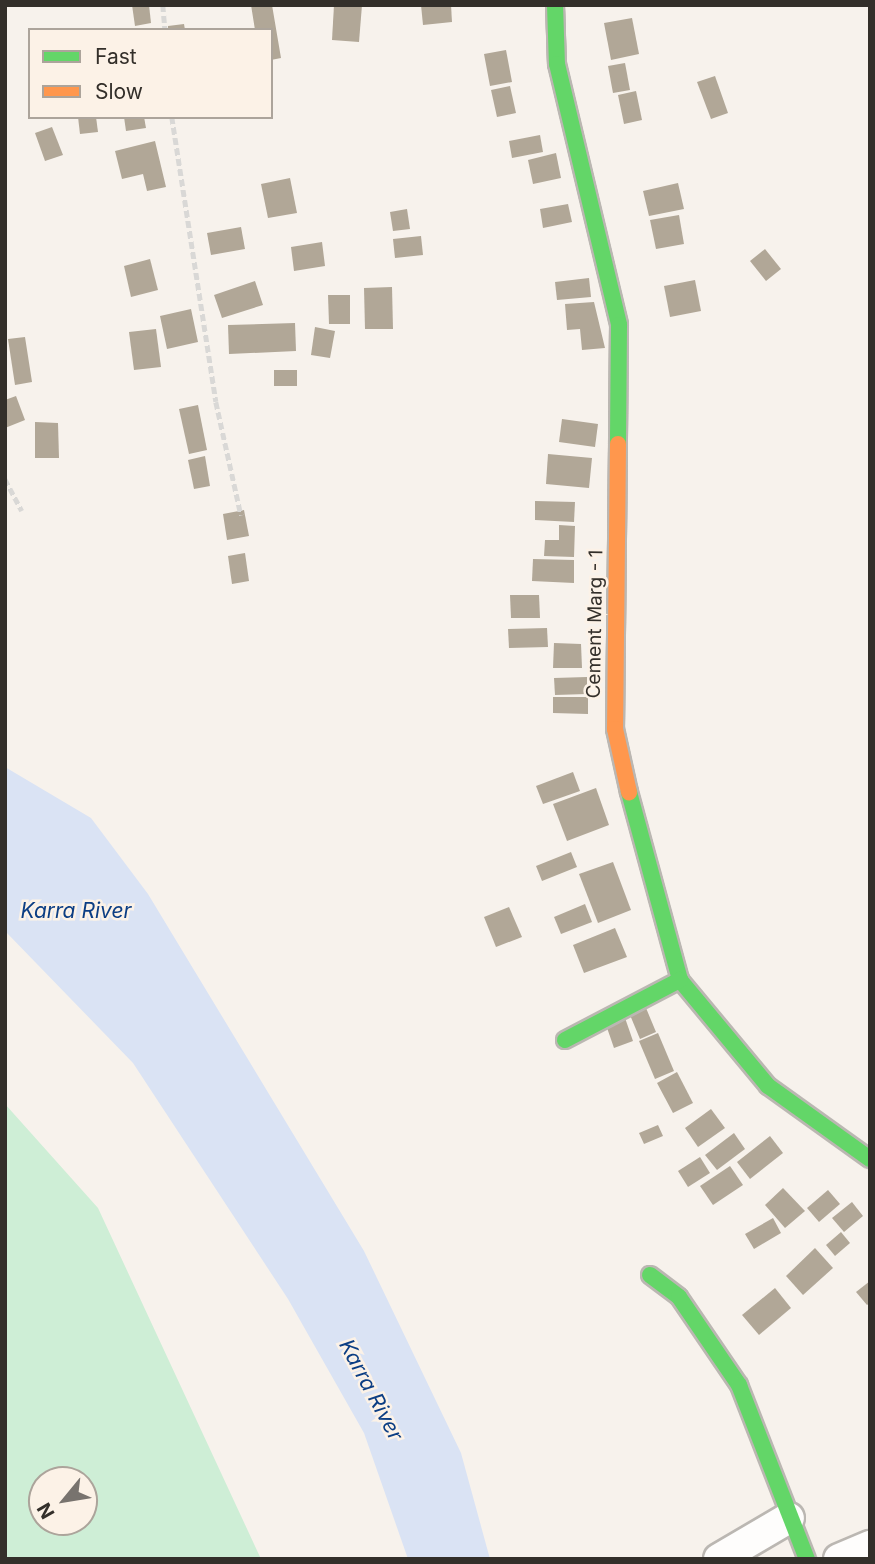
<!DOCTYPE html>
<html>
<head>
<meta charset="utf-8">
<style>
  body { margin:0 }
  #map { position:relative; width:875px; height:1564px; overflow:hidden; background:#f7f2ec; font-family:Inter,sans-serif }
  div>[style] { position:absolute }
  .green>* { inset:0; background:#ceeed6 }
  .water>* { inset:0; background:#dae3f4 }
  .building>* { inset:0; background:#b1a797 }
  .path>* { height:4.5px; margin-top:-2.25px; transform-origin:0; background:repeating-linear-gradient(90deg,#d9d8d6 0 7px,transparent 0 10.5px) }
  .roads { filter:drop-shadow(2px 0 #bbb7b2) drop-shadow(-2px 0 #bbb7b2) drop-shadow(0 2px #bbb7b2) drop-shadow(0 -2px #bbb7b2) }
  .street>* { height:30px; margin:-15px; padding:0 15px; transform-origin:15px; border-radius:15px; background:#fefdfc }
  .fast>* { height:16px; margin:-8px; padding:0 8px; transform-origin:8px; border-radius:8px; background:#63d668 }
  .slow>* { height:16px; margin:-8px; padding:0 8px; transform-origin:8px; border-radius:8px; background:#ff974d }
  span { translate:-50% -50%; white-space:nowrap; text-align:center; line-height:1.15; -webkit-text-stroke:5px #fcf2e7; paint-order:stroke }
  .street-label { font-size:19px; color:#332f2a }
  .water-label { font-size:21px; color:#0c3e84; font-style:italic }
  .frame { position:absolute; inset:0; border:7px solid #332f2a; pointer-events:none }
  .legend { position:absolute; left:28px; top:28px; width:245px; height:91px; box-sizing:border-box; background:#fcf2e7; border:2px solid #aca49b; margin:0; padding:9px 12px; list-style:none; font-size:21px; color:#332f2a }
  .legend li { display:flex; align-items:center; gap:14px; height:35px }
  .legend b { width:35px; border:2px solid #aca49b }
  .north { position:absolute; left:28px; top:1466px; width:70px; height:70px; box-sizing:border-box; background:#fcf2e7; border:2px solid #aca49b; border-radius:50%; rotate:240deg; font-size:19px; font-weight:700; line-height:28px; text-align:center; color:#332f2a }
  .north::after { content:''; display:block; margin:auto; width:24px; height:32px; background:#78736e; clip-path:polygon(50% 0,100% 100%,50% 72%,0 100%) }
</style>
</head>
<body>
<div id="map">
  <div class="green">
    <i style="clip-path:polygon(evenodd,5px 1104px,98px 1208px,261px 1559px,5px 1559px,5px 1104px,42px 1480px,84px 1480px,84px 1522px,42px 1522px,42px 1480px)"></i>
  </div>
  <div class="water">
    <i style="clip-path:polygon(5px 767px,91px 818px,148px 894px,364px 1251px,461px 1453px,490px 1559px,408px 1559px,364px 1433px,288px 1299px,133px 1063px,5px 931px)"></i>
  </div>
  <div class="building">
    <i style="clip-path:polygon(132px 5px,149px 5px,151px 23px,135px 26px)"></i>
    <i style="clip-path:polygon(251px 5px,272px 5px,281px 58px,271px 60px,271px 30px,255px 30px)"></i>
    <i style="clip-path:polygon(334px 5px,362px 5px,359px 42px,332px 40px)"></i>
    <i style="clip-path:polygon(421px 5px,451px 5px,452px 22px,423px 25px)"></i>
    <i style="clip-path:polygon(632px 18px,639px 54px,611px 60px,604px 23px)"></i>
    <i style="clip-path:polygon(184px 24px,185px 30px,168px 30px,168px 26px)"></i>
    <i style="clip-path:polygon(506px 50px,512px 82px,490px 86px,484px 54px)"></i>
    <i style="clip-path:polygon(625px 63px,630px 90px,613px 93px,608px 66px)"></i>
    <i style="clip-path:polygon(715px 76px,728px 113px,711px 119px,697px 82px)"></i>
    <i style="clip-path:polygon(510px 86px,516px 113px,497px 117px,491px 90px)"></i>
    <i style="clip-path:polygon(636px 91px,642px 120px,624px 124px,618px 95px)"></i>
    <i style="clip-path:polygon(78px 117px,96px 117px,98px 132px,80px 134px)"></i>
    <i style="clip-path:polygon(124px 117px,144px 117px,146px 128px,126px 131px)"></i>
    <i style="clip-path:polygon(52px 127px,63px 155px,45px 161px,35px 133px)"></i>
    <i style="clip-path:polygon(540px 135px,543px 152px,512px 158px,509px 141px)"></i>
    <i style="clip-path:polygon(155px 141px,166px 187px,147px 191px,143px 174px,122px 179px,115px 151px)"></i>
    <i style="clip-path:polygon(556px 153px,561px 178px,533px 184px,528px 160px)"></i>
    <i style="clip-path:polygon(290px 178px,297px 213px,268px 218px,261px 184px)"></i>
    <i style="clip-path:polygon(678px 183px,684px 209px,649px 216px,643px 191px)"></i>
    <i style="clip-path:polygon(568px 204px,572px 222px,543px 228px,540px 209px)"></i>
    <i style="clip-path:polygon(407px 209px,410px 229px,393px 231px,390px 212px)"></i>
    <i style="clip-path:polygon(679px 215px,684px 244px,656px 249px,650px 220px)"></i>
    <i style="clip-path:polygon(241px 227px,245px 249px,211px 255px,207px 233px)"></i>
    <i style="clip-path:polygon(421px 236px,423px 255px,395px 258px,393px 239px)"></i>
    <i style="clip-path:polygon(322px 242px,325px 266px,294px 271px,291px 247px)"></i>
    <i style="clip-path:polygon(765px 249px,781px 269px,766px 281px,750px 261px)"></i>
    <i style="clip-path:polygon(150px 259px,158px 290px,131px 297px,124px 266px)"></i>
    <i style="clip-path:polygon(589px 278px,591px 297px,557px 300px,555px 282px)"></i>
    <i style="clip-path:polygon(695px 280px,701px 311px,670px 317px,664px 286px)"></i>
    <i style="clip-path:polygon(255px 281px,263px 305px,222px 318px,214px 295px)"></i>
    <i style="clip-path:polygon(392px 287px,393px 329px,365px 329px,364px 288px)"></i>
    <i style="clip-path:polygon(328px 295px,350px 295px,350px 324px,329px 324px)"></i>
    <i style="clip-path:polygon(594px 302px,605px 348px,582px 350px,580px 329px,567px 330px,565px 304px)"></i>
    <i style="clip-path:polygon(191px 309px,198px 342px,167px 349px,160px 316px)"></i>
    <i style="clip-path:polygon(295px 323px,296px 351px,229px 354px,228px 325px)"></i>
    <i style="clip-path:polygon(315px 327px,335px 331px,330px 358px,311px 355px)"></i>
    <i style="clip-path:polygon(156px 329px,161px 367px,134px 370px,129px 332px)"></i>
    <i style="clip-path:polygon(25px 337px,32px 382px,15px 385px,8px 339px)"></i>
    <i style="clip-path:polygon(274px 370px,297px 370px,297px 386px,274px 386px)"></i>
    <i style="clip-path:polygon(16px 396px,25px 420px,5px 428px,5px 400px)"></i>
    <i style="clip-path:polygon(198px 405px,207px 450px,189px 454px,179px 409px)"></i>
    <i style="clip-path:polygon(562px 419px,598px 424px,595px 447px,559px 442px)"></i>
    <i style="clip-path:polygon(35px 422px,58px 423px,59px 458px,35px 458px)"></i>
    <i style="clip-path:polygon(548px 454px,592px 458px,589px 488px,546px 484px)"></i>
    <i style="clip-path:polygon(205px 456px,210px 486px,194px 489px,188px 460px)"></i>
    <i style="clip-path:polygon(535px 501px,575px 502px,574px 522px,535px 520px)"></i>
    <i style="clip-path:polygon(244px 510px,249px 536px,227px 540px,223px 514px)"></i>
    <i style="clip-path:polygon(559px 525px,575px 526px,574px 557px,544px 556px,545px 540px,559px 540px)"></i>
    <i style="clip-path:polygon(245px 553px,249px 581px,232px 584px,228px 556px)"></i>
    <i style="clip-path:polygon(533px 559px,574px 560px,574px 583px,532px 581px)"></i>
    <i style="clip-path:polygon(510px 595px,539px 595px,540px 618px,511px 618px)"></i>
    <i style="clip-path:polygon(547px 628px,548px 647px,509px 648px,508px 629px)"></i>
    <i style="clip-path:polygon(554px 643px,581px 644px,582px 668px,553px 668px)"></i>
    <i style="clip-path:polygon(587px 677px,587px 694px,555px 695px,554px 678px)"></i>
    <i style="clip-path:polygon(553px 697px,588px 697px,588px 714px,553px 713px)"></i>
    <i style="clip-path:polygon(573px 772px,580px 791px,543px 804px,536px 786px)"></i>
    <i style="clip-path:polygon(596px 788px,609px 825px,567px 841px,553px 804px)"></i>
    <i style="clip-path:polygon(571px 852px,577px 867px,542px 881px,536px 866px)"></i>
    <i style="clip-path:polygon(613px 862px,631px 910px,598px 923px,579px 874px)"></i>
    <i style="clip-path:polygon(585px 904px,592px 922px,561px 934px,554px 917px)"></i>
    <i style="clip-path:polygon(509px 907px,522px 937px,496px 947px,484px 917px)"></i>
    <i style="clip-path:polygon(615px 928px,627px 957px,584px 973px,573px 945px)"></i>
    <i style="clip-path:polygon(646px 1008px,656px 1032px,640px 1039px,630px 1015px)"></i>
    <i style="clip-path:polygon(624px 1015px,633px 1041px,614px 1048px,605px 1022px)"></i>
    <i style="clip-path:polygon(658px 1033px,674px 1071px,655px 1079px,639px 1041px)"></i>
    <i style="clip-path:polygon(677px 1072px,693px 1103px,673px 1113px,657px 1083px)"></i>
    <i style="clip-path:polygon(711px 1109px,725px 1128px,698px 1147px,685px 1128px)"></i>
    <i style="clip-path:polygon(658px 1125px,663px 1136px,644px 1144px,639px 1133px)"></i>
    <i style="clip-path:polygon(734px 1133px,745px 1149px,717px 1170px,705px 1155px)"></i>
    <i style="clip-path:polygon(770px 1136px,783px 1153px,750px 1179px,737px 1162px)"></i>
    <i style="clip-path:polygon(700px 1157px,710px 1173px,688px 1187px,678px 1171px)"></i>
    <i style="clip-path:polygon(730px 1166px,743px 1185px,713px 1205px,700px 1186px)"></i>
    <i style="clip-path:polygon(783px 1188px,805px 1211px,785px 1228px,765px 1205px)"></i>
    <i style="clip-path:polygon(828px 1190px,840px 1204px,819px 1222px,807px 1208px)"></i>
    <i style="clip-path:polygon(852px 1202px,863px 1216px,844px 1232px,832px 1218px)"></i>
    <i style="clip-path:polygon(773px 1218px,781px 1233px,754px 1249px,745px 1234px)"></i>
    <i style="clip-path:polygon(841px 1232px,850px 1243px,835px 1256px,826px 1245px)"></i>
    <i style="clip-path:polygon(815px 1248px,833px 1268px,803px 1295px,786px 1276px)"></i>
    <i style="clip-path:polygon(870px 1281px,870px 1303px,867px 1305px,856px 1292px)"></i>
    <i style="clip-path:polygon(775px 1288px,791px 1308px,759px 1335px,742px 1315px)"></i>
  </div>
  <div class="path">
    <i style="left:163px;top:5px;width:25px;rotate:85deg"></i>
    <i style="left:172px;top:117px;width:288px;rotate:81.2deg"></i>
    <i style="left:216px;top:402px;width:116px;rotate:77.5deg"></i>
    <i style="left:5px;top:479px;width:36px;rotate:62deg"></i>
  </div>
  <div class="roads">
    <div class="street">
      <i style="left:719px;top:1559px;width:81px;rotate:-30.4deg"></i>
      <i style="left:839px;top:1559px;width:34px;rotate:-23deg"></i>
    </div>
    <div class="fast">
      <i style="left:555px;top:5px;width:59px;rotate:88.1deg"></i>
      <i style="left:557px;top:64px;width:268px;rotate:76.6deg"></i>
      <i style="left:619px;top:325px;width:119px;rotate:90.5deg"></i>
      <i style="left:629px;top:792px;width:195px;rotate:74.8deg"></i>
      <i style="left:680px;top:980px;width:138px;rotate:50.3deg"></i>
      <i style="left:768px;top:1086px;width:125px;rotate:35.6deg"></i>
      <i style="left:565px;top:1040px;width:130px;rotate:-27.6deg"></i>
      <i style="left:650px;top:1275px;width:36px;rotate:37deg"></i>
      <i style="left:679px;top:1297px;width:107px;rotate:55.7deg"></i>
      <i style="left:739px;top:1385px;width:187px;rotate:68.7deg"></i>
    </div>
    <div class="slow">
      <i style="left:618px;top:444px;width:285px;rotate:90.6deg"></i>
      <i style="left:615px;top:729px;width:65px;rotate:77.5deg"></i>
    </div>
  </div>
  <div class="street-label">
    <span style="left:595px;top:624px;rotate:-89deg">Cement Marg - 1</span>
  </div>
  <div class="water-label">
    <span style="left:76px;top:911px">Karra River</span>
    <span style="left:371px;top:1390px;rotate:62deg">Karra River</span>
  </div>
  <div class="frame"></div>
  <ul class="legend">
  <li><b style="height:9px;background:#63d668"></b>Fast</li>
  <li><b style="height:9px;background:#ff974d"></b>Slow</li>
  </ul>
  <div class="north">N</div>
</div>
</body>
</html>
